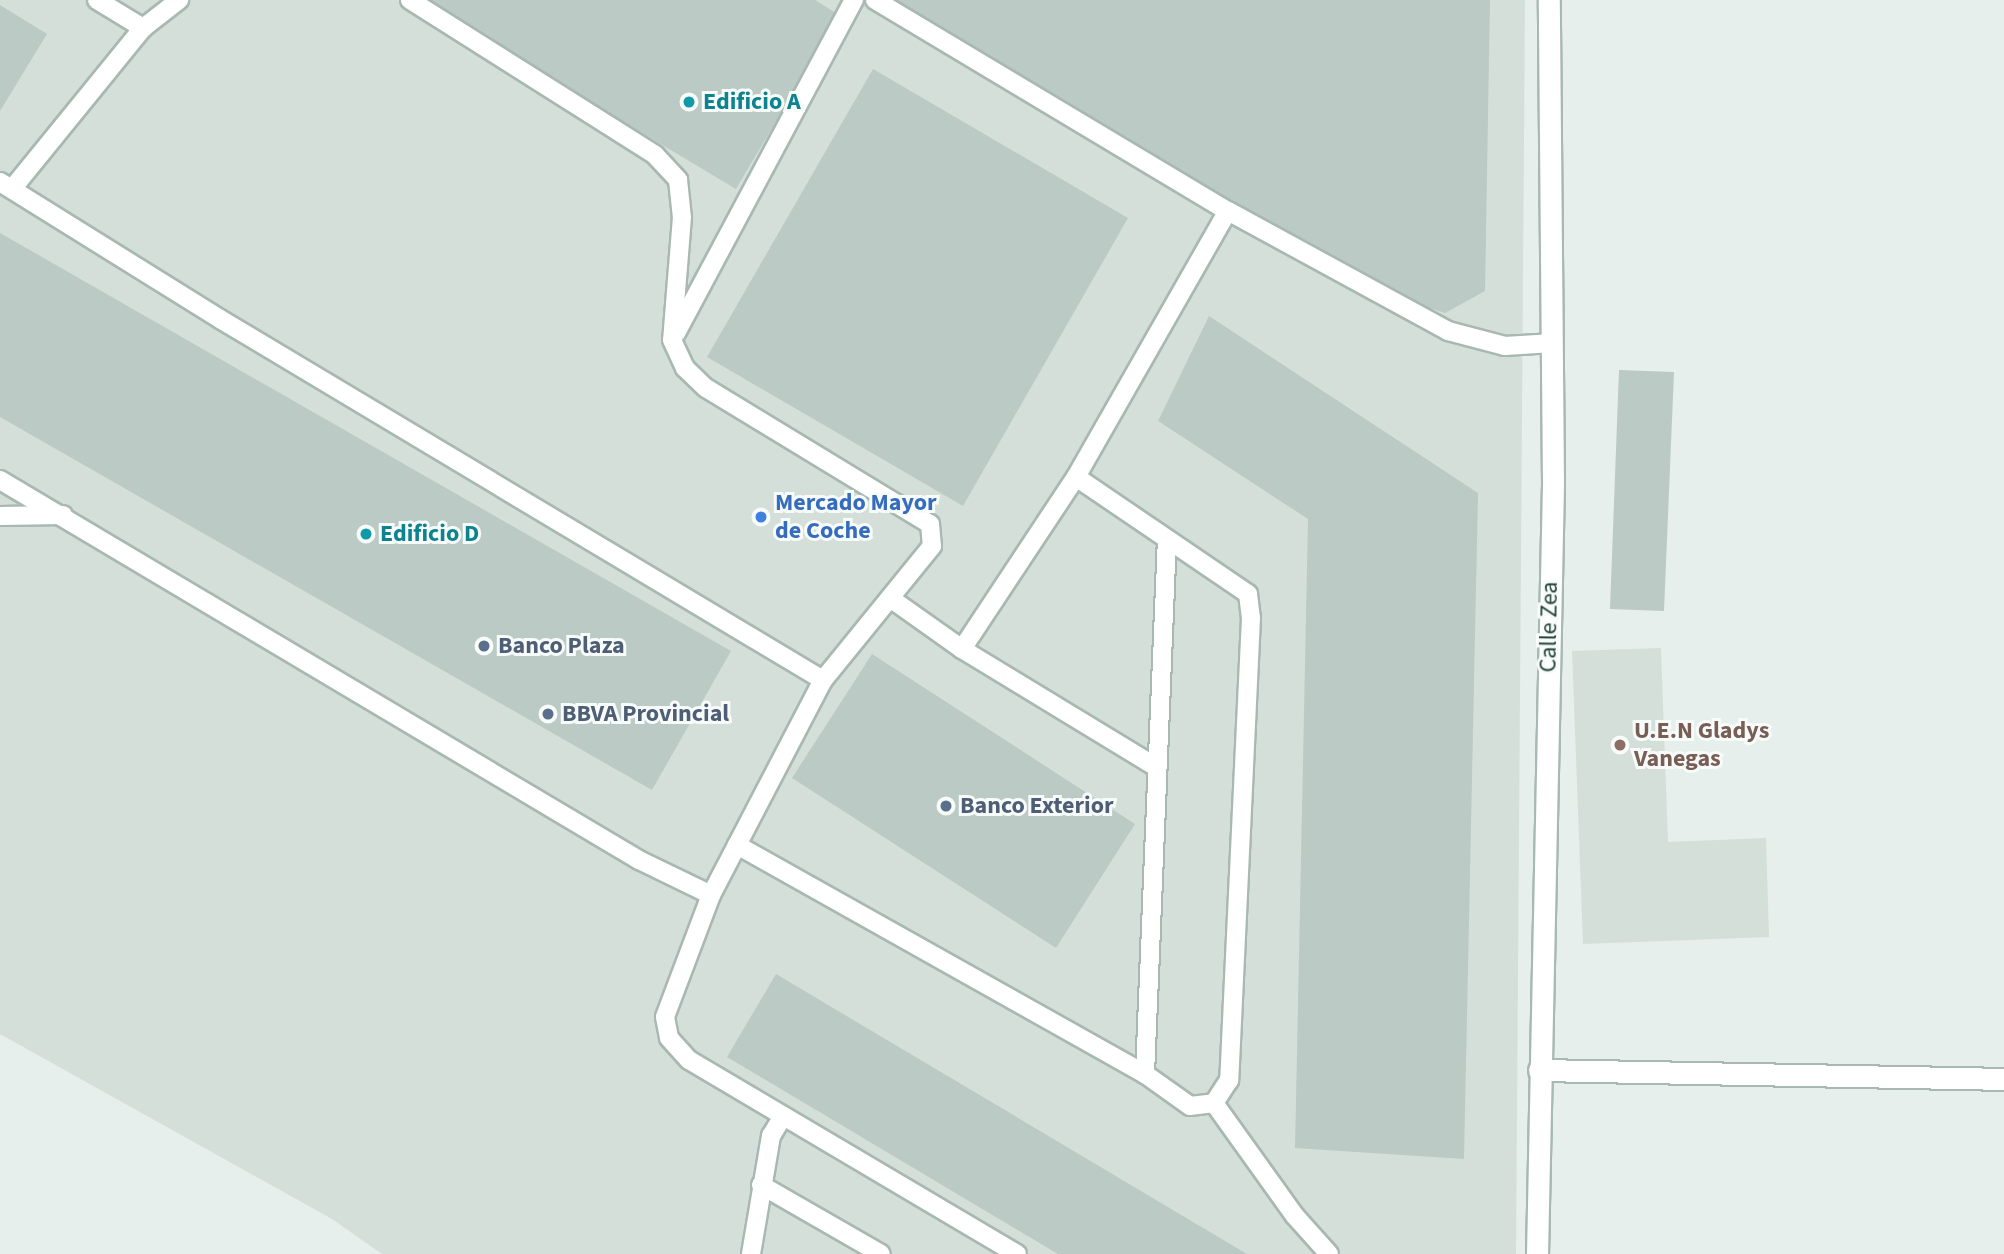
<!DOCTYPE html>
<html>
<head>
<meta charset="utf-8">
<style>
  body { margin:0 }
  #map { position:relative; width:2004px; height:1254px; overflow:hidden; background:#e6efeb; font-family:"Source Sans 3",sans-serif }
  div>[style] { position:absolute }
  .built>* { inset:0; background:#d4dfda }
  .building>* { inset:0; background:#bbcac4 }
  .roads { filter:drop-shadow(2px 0 #a8b8b2) drop-shadow(-2px 0 #a8b8b2) drop-shadow(0 2px #a8b8b2) drop-shadow(0 -2px #a8b8b2) }
  .lane>* { height:18px; margin:-9px; padding:0 9px; transform-origin:9px; border-radius:9px; background:#fff }
  .street>* { height:21px; margin:-10.5px; padding:0 10.5px; transform-origin:10.5px; border-radius:10.5px; background:#fff }
  .dots>* { width:19px; height:19px; translate:-50% -50%; box-sizing:border-box; border:4px solid #f7fbf9; border-radius:50% }
  span { translate:-50% -50%; white-space:nowrap; text-align:center; line-height:1.15; -webkit-text-stroke:6px #f7fbf9; paint-order:stroke }
  .culture-label { font-size:24px; color:#0d838f; font-weight:700 }
  .left { translate:0 -50%; text-align:left }
  .shop-label { font-size:24px; color:#366cbe; font-weight:700 }
  .street-label { font-size:24px; color:#24423a }
  .service-label { font-size:24px; color:#4e5e75; font-weight:700 }
  .education-label { font-size:24px; color:#785e54; font-weight:700 }
</style>
</head>
<body>
<div id="map">
  <div class="built">
    <i style="clip-path:polygon(0 0,1525px 0,1516px 1254px,382px 1254px,332px 1219px,0 1034px)"></i>
    <i style="clip-path:polygon(1661px 648px,1668px 842px,1766px 838px,1769px 937px,1583px 944px,1572px 651px)"></i>
  </div>
  <div class="building">
    <i style="clip-path:polygon(420px 0,815px 0,839px 15px,736px 189px)"></i>
    <i style="clip-path:polygon(884px 0,1490px 0,1485px 291px,1445px 313px,1397px 297px)"></i>
    <i style="clip-path:polygon(0 5px,47px 34px,0 111px)"></i>
    <i style="clip-path:polygon(873px 69px,1128px 218px,963px 506px,707px 357px)"></i>
    <i style="clip-path:polygon(0 233px,731px 651px,652px 790px,0 417px)"></i>
    <i style="clip-path:polygon(1209px 316px,1478px 493px,1464px 1159px,1295px 1148px,1308px 519px,1158px 421px)"></i>
    <i style="clip-path:polygon(1619px 370px,1674px 372px,1664px 611px,1610px 609px)"></i>
    <i style="clip-path:polygon(872px 654px,1135px 824px,1056px 948px,792px 778px)"></i>
    <i style="clip-path:polygon(776px 974px,1247px 1254px,1058px 1254px,727px 1057px)"></i>
  </div>
  <div class="roads">
    <div class="lane">
      <i style="left:97px;top:0;width:54px;rotate:31.3deg"></i>
      <i style="left:410px;top:0;width:290px;rotate:32.3deg"></i>
      <i style="left:655px;top:155px;width:34px;rotate:47deg"></i>
      <i style="left:678px;top:180px;width:37px;rotate:84deg"></i>
      <i style="left:682px;top:217px;width:123px;rotate:94.6deg"></i>
      <i style="left:672px;top:340px;width:31px;rotate:65deg"></i>
      <i style="left:685px;top:368px;width:29px;rotate:44deg"></i>
      <i style="left:706px;top:388px;width:262px;rotate:31.3deg"></i>
      <i style="left:930px;top:524px;width:22px;rotate:85deg"></i>
      <i style="left:932px;top:546px;width:173px;rotate:129.1deg"></i>
      <i style="left:823px;top:680px;width:186px;rotate:117.5deg"></i>
      <i style="left:875px;top:0;width:411px;rotate:30.9deg"></i>
      <i style="left:1228px;top:211px;width:251px;rotate:28.6deg"></i>
      <i style="left:1448px;top:331px;width:59px;rotate:14.7deg"></i>
      <i style="left:1505px;top:346px;width:48px;rotate:-3.6deg"></i>
      <i style="left:0;top:182px;width:259px;rotate:31.9deg"></i>
      <i style="left:220px;top:319px;width:703px;rotate:30.91deg"></i>
      <i style="left:12px;top:189px;width:208px;rotate:-50.9deg"></i>
      <i style="left:143px;top:28px;width:46px;rotate:-37.9deg"></i>
      <i style="left:676px;top:333px;width:378px;rotate:-61.9deg"></i>
      <i style="left:1076px;top:477px;width:208px;rotate:34.2deg"></i>
      <i style="left:1248px;top:594px;width:24px;rotate:83deg"></i>
      <i style="left:1251px;top:618px;width:463px;rotate:92.7deg"></i>
      <i style="left:1229px;top:1080px;width:27px;rotate:123deg"></i>
      <i style="left:0;top:480px;width:743px;rotate:30.74deg"></i>
      <i style="left:639px;top:860px;width:80px;rotate:25.9deg"></i>
      <i style="left:711px;top:895px;width:56px;rotate:-62.5deg"></i>
      <i style="left:737px;top:845px;width:468px;rotate:29.3deg"></i>
      <i style="left:1145px;top:1074px;width:55px;rotate:35.4deg"></i>
      <i style="left:1190px;top:1106px;width:24px;rotate:-7deg"></i>
      <i style="left:1214px;top:1103px;width:139px;rotate:54.4deg"></i>
      <i style="left:1295px;top:1216px;width:51px;rotate:48.2deg"></i>
      <i style="left:0;top:516px;width:63px;rotate:-0.9deg"></i>
      <i style="left:890px;top:598px;width:88px;rotate:35.3deg"></i>
      <i style="left:962px;top:649px;width:227px;rotate:31.3deg"></i>
      <i style="left:962px;top:649px;width:206px;rotate:-56.5deg"></i>
      <i style="left:1076px;top:477px;width:306px;rotate:-60.3deg"></i>
      <i style="left:711px;top:895px;width:130px;rotate:110.7deg"></i>
      <i style="left:665px;top:1017px;width:21px;rotate:79deg"></i>
      <i style="left:669px;top:1038px;width:30px;rotate:48deg"></i>
      <i style="left:689px;top:1060px;width:381px;rotate:30.6deg"></i>
      <i style="left:1145px;top:1074px;width:535px;rotate:-87.65deg"></i>
      <i style="left:761px;top:1185px;width:138px;rotate:29.9deg"></i>
      <i style="left:751px;top:1254px;width:120px;rotate:-80.4deg"></i>
      <i style="left:771px;top:1136px;width:23px;rotate:-59deg"></i>
    </div>
    <div class="street">
      <i style="left:1539px;top:1070px;width:465px;rotate:1.1deg"></i>
      <i style="left:1537px;top:1254px;width:772px;rotate:-88.81deg"></i>
      <i style="left:1553px;top:482px;width:482px;rotate:-90.5deg"></i>
    </div>
  </div>
  <div class="dots">
    <i style="left:689px;top:102px;background:#0f9aa8"></i>
    <i style="left:761px;top:517px;background:#3f7fe0"></i>
    <i style="left:366px;top:534px;background:#0f9aa8"></i>
    <i style="left:484px;top:646px;background:#5c6f8a"></i>
    <i style="left:548px;top:714px;background:#5c6f8a"></i>
    <i style="left:1620px;top:745px;background:#8d6e63"></i>
    <i style="left:946px;top:806px;background:#5c6f8a"></i>
  </div>
  <div class="culture-label">
    <span class="left" style="left:703px;top:102px">Edificio A</span>
    <span class="left" style="left:380px;top:534px">Edificio D</span>
  </div>
  <div class="shop-label">
    <span class="left" style="left:775px;top:517px">Mercado Mayor<br>de Coche</span>
  </div>
  <div class="street-label">
    <span style="left:1549px;top:627px;rotate:-89deg">Calle Zea</span>
  </div>
  <div class="service-label">
    <span class="left" style="left:498px;top:646px">Banco Plaza</span>
    <span class="left" style="left:562px;top:714px">BBVA Provincial</span>
    <span class="left" style="left:960px;top:806px">Banco Exterior</span>
  </div>
  <div class="education-label">
    <span class="left" style="left:1634px;top:745px">U.E.N Gladys<br>Vanegas</span>
  </div>
</div>
</body>
</html>
